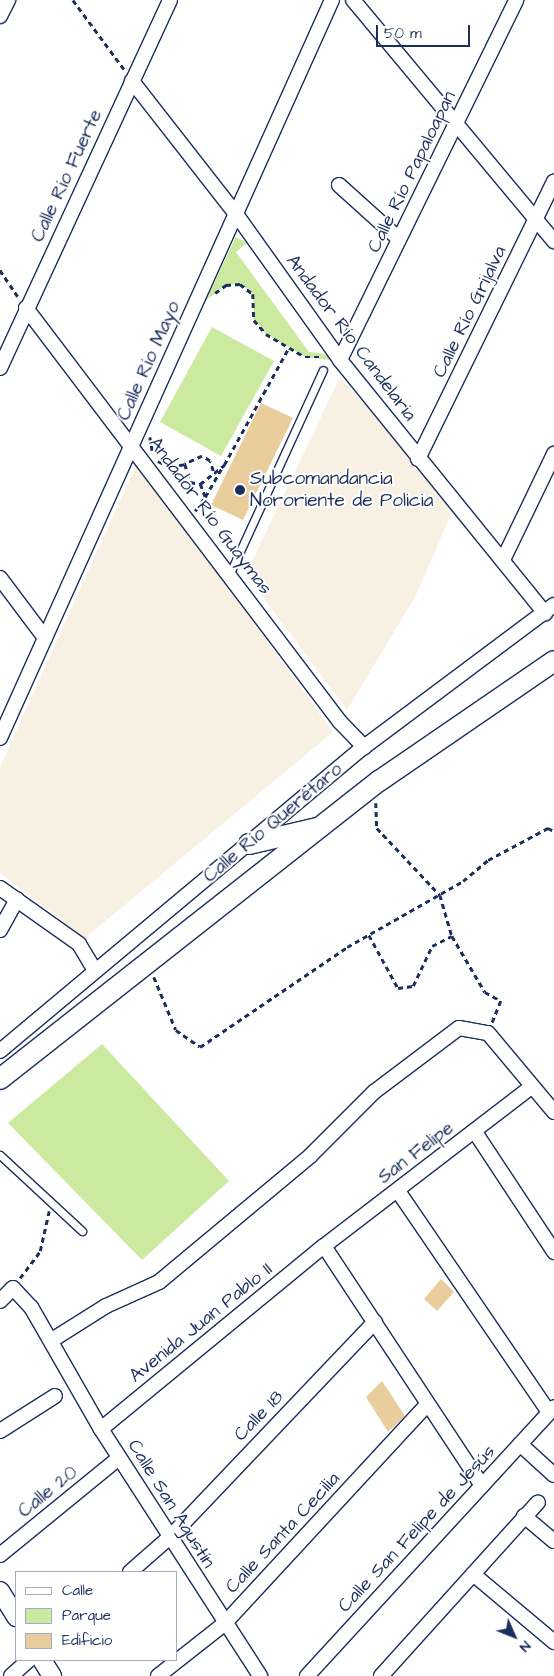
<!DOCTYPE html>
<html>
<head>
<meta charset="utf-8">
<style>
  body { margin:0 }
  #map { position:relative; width:554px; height:1676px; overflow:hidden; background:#fff; font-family:"Architects Daughter",sans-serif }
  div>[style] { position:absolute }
  .built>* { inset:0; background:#f8f0e2 }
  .green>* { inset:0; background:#cce9a0 }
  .building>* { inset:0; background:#e9cd9d }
  .path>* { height:2.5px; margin-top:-1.25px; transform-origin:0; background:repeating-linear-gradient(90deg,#1b2f5e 0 5px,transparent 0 9px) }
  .roads { filter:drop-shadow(1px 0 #1b2f5e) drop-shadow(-1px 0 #1b2f5e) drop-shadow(0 1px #1b2f5e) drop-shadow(0 -1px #1b2f5e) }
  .service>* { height:7px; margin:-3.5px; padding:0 3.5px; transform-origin:3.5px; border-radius:3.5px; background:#fff }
  .minor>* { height:14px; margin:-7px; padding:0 7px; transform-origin:7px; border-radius:7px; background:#fff }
  .tertiary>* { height:18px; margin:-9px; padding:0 9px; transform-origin:9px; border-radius:9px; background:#fff }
  .secondary>* { height:20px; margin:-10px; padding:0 10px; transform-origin:10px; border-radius:10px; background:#fff }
  .dots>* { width:14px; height:14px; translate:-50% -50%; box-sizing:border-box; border:2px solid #fff; border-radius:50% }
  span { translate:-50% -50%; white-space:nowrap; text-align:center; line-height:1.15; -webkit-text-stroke:4px #fff; paint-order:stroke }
  .street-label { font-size:19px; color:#1b2f5e }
  .poi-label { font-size:19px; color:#1b2f5e }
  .left { translate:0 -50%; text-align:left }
  .legend { position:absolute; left:15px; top:1571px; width:162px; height:90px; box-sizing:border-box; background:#fff; border:1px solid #a4acbf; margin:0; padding:6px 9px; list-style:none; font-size:15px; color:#1b2f5e }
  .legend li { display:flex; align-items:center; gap:10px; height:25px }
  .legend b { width:25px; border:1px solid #a4acbf }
  .north { position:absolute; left:489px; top:1611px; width:50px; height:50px; -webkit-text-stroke:4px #fff; paint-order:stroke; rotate:134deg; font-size:14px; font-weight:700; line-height:20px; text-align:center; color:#1b2f5e }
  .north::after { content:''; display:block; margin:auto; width:18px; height:22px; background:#1b2f5e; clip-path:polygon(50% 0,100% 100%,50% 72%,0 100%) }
  .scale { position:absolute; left:376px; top:25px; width:94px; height:22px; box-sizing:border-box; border:2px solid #1b2f5e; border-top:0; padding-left:6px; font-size:15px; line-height:18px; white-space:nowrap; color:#1b2f5e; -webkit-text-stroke:4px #fff; paint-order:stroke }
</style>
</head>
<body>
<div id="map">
  <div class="built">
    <i style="clip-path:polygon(340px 377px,416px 461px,453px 510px,415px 597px,347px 710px,246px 574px)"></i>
    <i style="clip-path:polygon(137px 463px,333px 732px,85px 938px,0 873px,0 767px)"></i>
  </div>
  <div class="green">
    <i style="clip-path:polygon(236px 237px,247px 243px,236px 252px,309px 352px,333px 355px,338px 361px,305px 357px,266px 334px,254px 320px,253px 294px,240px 284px,226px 285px,206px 300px)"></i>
    <i style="clip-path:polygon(212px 327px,274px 361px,221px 456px,160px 422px)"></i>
    <i style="clip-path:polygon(102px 1044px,229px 1181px,142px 1260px,8px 1123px)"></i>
  </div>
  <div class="building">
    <i style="clip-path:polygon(261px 403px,293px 418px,243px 520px,211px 505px)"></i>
    <i style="clip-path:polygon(441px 1279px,454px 1292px,437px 1311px,424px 1299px)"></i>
    <i style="clip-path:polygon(382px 1381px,405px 1416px,388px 1432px,366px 1397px)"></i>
  </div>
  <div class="path">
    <i style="left:73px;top:0;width:86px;rotate:53.5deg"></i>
    <i style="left:0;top:270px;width:32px;rotate:56deg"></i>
    <i style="left:215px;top:293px;width:14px;rotate:-36deg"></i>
    <i style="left:226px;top:285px;width:14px;rotate:-4deg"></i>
    <i style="left:240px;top:284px;width:16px;rotate:38deg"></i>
    <i style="left:253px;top:294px;width:26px;rotate:88deg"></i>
    <i style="left:254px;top:320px;width:18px;rotate:49deg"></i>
    <i style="left:266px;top:334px;width:45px;rotate:30.5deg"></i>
    <i style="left:305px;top:357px;width:18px"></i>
    <i style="left:150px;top:437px;width:17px;rotate:80deg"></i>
    <i style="left:158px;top:461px;width:13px;rotate:27deg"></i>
    <i style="left:170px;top:467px;width:15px;rotate:-11deg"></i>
    <i style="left:213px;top:471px;width:10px;rotate:-107deg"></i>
    <i style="left:210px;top:461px;width:9px;rotate:-148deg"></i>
    <i style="left:202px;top:456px;width:19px;rotate:155deg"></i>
    <i style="left:185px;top:464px;width:19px;rotate:74deg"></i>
    <i style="left:190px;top:482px;width:10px;rotate:11deg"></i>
    <i style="left:200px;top:484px;width:31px;rotate:-38deg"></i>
    <i style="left:224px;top:465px;width:132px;rotate:-61.1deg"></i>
    <i style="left:205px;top:497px;width:36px;rotate:-60deg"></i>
    <i style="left:195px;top:511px;width:17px;rotate:-54deg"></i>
    <i style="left:205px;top:497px;width:14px;rotate:-111deg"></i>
    <i style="left:376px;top:803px;width:25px;rotate:88deg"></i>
    <i style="left:377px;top:828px;width:92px;rotate:46.8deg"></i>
    <i style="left:440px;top:895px;width:43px;rotate:73.7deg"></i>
    <i style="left:452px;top:936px;width:65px;rotate:59.5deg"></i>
    <i style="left:485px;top:992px;width:18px;rotate:29deg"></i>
    <i style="left:501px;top:1001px;width:24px;rotate:112deg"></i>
    <i style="left:369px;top:935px;width:60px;rotate:61.3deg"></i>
    <i style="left:398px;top:988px;width:15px;rotate:-8deg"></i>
    <i style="left:413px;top:986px;width:44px;rotate:-64.6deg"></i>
    <i style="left:432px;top:946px;width:22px;rotate:-27deg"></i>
    <i style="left:154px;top:977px;width:57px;rotate:67.5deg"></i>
    <i style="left:176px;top:1030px;width:29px;rotate:35deg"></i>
    <i style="left:200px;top:1047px;width:178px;rotate:-34.2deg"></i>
    <i style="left:347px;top:947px;width:133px;rotate:-29.6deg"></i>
    <i style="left:463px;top:881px;width:33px;rotate:-40deg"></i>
    <i style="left:488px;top:860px;width:68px;rotate:-28.1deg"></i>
    <i style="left:548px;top:828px;width:7px;rotate:27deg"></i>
    <i style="left:20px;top:1278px;width:34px;rotate:-53deg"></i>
    <i style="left:40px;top:1251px;width:41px;rotate:-77.3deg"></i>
  </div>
  <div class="roads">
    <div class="service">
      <i style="left:230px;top:573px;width:223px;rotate:-65.4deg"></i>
      <i style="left:0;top:1155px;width:112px;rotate:42.8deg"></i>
    </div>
    <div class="minor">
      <i style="left:353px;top:0;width:314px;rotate:50.2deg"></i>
      <i style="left:0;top:16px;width:18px;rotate:-63deg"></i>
      <i style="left:132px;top:81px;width:169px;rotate:52deg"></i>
      <i style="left:236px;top:214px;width:179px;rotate:54.5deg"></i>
      <i style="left:340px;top:360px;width:326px;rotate:51deg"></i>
      <i style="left:339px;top:185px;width:81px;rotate:42deg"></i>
      <i style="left:26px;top:308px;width:520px;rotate:52.82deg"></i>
      <i style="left:340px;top:722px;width:35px;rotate:46deg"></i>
      <i style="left:340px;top:360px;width:401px;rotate:-63.9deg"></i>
      <i style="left:0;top:368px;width:405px;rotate:-65.2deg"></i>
      <i style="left:418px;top:459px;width:309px;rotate:-63.9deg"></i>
      <i style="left:503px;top:560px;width:118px;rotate:-64.3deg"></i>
      <i style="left:0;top:578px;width:75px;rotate:53.1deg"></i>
      <i style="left:0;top:738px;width:809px;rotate:-65.78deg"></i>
      <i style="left:0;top:888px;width:97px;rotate:35.3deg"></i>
      <i style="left:79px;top:944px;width:31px;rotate:59deg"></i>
      <i style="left:0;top:930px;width:35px;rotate:-61deg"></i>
      <i style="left:0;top:1051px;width:474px;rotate:-39.9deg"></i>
      <i style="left:364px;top:747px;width:237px;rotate:-36.8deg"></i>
      <i style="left:475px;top:1132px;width:144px;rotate:56.6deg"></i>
      <i style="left:398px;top:1191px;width:268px;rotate:55.7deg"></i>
      <i style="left:324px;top:1246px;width:287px;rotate:56.6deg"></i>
      <i style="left:0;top:1301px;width:18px;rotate:-45deg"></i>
      <i style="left:13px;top:1288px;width:26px;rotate:47deg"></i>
      <i style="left:31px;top:1307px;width:141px;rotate:60.2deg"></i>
      <i style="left:101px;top:1429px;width:294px;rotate:57.2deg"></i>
      <i style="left:52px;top:1340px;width:64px;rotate:-32.2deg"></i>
      <i style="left:106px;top:1306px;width:58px;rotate:-24.4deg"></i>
      <i style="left:159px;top:1282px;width:197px;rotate:-39.8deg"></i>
      <i style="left:310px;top:1156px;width:91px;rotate:-45deg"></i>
      <i style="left:374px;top:1092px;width:106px;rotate:-37deg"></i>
      <i style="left:459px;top:1028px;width:29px;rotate:10deg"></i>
      <i style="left:488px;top:1033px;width:103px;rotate:50.1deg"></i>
      <i style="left:101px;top:1429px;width:288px;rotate:-39.4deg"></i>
      <i style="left:324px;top:1246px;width:260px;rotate:-37.5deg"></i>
      <i style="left:0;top:1431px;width:65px;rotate:-32.5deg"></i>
      <i style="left:520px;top:1444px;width:46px;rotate:42.4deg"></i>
      <i style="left:524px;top:1516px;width:39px;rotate:40deg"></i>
      <i style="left:0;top:1555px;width:154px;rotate:-39.2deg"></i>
      <i style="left:130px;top:1572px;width:53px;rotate:-41.2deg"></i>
      <i style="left:170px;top:1537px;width:297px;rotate:-46.4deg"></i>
      <i style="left:473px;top:1574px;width:106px;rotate:40deg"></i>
      <i style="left:11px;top:1676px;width:24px;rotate:-42deg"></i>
      <i style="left:158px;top:1676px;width:84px;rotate:-38.2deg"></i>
      <i style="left:224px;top:1624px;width:299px;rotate:-47.2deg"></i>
      <i style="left:307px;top:1676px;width:365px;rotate:-47.4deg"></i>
      <i style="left:381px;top:1676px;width:234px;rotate:-47.9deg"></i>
    </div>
    <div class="tertiary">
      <i style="left:0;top:1591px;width:31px;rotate:58deg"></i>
      <i style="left:42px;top:1660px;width:19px;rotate:58deg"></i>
    </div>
    <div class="secondary">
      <i style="left:249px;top:844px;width:70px;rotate:-13.2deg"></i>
      <i style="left:0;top:1079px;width:482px;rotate:-38.2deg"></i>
      <i style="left:379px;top:781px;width:212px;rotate:-34.4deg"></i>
    </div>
  </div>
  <div class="dots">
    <i style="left:240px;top:490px;background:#1b2f5e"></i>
  </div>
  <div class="street-label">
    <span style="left:412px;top:172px;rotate:-64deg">Calle Río Papaloapan</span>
    <span style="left:67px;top:176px;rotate:-65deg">Calle Río Fuerte</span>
    <span style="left:470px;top:312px;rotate:-64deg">Calle Río Grijalva</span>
    <span style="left:351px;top:338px;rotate:53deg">Andador Río Candelaria</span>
    <span style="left:149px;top:361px;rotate:-66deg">Calle Río Mayo</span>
    <span style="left:210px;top:516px;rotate:53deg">Andador Río Guaymas</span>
    <span style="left:273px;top:823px;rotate:-40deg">Calle Río Querétaro</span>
    <span style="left:416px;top:1153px;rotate:-37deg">San Felipe</span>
    <span style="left:201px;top:1323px;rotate:-39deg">Avenida Juan Pablo II</span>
    <span style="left:259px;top:1416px;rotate:-46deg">Calle 18</span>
    <span style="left:48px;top:1492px;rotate:-39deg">Calle 20</span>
    <span style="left:171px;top:1504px;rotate:58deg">Calle San Agustín</span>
    <span style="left:417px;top:1529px;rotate:-47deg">Calle San Felipe de Jesús</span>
    <span style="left:283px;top:1533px;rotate:-47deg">Calle Santa Cecilia</span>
  </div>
  <div class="poi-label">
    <span class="left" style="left:250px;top:490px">Subcomandancia<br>Nororiente de Policia</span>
  </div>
  <ul class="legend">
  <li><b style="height:6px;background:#fff"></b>Calle</li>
  <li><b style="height:14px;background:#cce9a0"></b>Parque</li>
  <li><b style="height:14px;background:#e9cd9d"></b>Edificio</li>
  </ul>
  <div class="north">N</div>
  <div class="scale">50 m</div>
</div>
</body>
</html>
